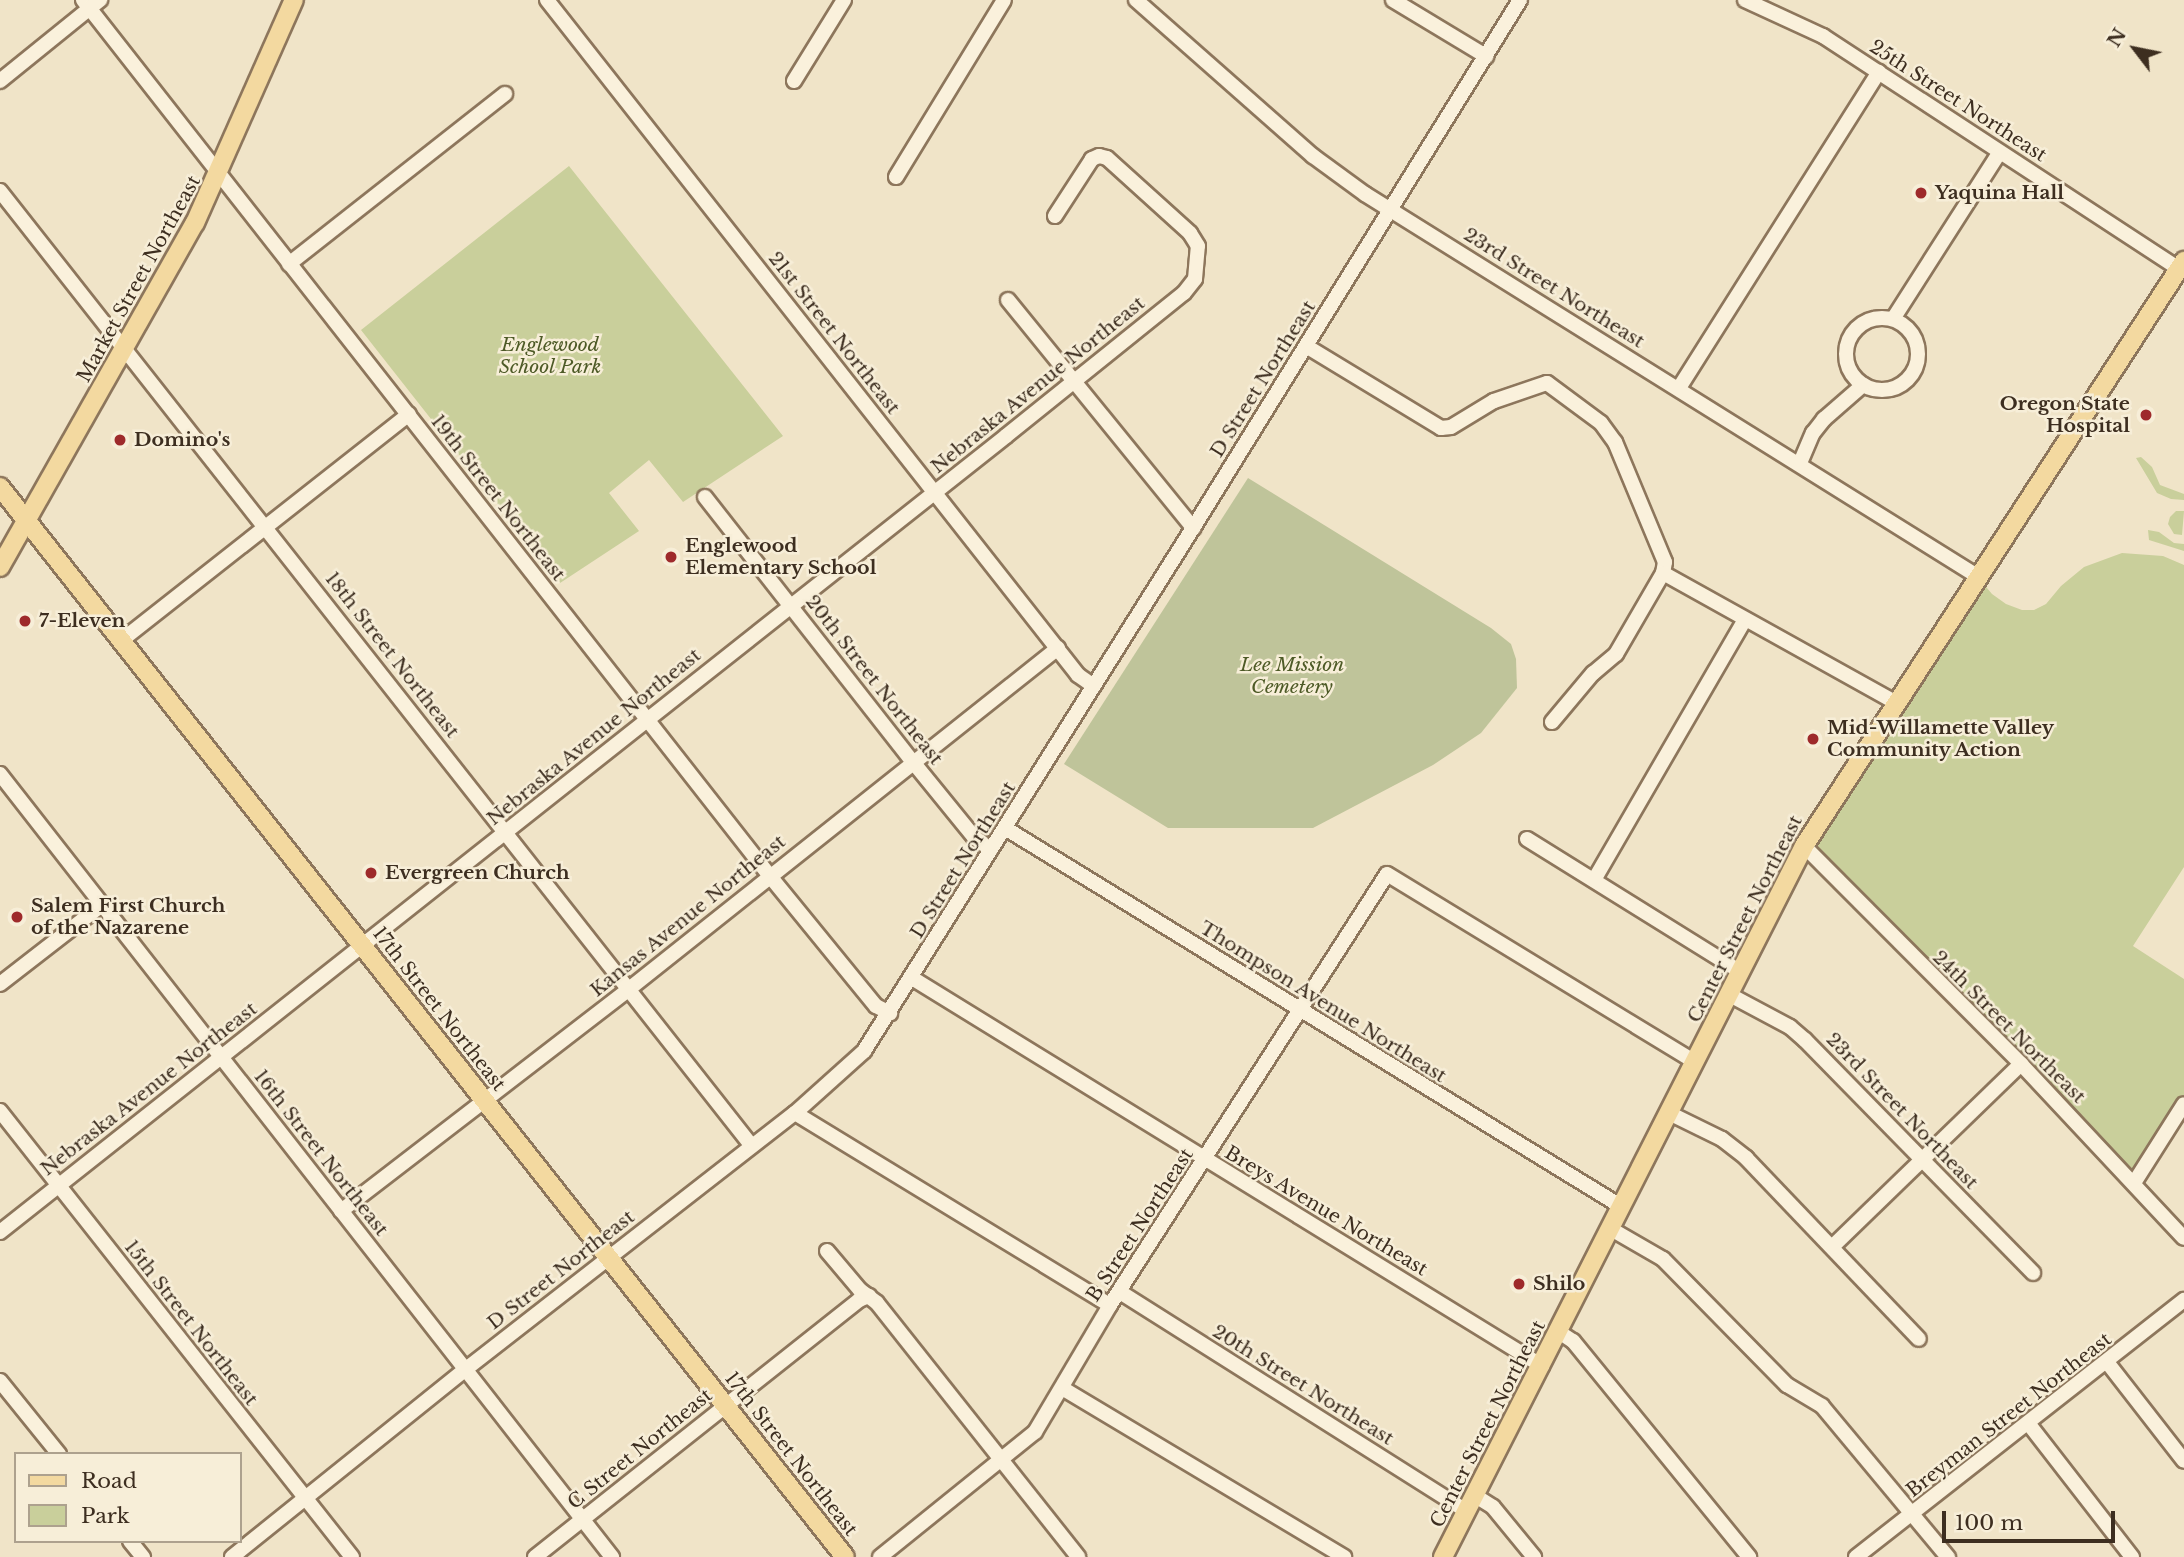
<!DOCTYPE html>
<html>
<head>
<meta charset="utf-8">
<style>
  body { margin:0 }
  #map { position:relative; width:2184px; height:1557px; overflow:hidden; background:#f0e4c8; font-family:"Libre Baskerville",serif }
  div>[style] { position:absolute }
  .green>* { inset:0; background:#c9cf9b }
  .cemetery>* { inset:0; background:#bfc49a }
  .roads { filter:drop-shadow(2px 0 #8d765c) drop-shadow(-2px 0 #8d765c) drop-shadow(0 2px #8d765c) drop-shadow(0 -2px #8d765c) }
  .minor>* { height:14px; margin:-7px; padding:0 7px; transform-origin:7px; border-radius:7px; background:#faf1dc }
  .minor>.ring { margin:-7px; padding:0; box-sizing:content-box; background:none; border:14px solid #faf1dc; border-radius:50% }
  .major>* { height:18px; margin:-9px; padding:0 9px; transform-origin:9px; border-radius:9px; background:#f3d9a0 }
  .dots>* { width:19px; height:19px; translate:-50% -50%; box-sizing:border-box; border:4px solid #f7eed8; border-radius:50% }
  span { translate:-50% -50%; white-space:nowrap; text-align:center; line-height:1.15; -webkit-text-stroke:5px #f7eed8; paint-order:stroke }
  .street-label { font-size:19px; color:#3d2e20 }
  .poi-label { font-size:19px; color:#3d2e20; font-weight:700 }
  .left { translate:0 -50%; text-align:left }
  .right { translate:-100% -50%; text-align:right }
  .park-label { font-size:19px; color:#4d5a26; font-style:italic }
  .legend { position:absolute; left:14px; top:1452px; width:228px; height:91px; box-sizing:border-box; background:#f7eed8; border:2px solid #ada18e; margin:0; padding:9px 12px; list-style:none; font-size:21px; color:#3d2e20 }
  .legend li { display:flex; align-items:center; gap:14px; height:35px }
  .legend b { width:35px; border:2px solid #ada18e }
  .north { position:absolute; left:2100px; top:14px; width:70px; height:70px; -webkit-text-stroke:5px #f7eed8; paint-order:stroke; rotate:302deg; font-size:19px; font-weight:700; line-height:28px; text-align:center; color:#3d2e20 }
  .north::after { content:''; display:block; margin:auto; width:24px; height:32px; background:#3d2e20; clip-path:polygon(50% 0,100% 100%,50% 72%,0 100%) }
  .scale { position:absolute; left:1942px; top:1511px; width:173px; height:32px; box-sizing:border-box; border:4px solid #3d2e20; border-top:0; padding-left:9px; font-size:21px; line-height:24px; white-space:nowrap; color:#3d2e20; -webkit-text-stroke:5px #f7eed8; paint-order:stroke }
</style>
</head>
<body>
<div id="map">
  <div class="green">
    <i style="clip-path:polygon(569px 166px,783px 436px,683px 502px,649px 460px,609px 493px,639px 531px,560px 583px,361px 330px)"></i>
    <i style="clip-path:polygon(2141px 457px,2152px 467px,2160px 485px,2184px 494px,2184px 500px,2171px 499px,2157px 493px,2136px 458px)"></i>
    <i style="clip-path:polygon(2176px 511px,2184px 511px,2182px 535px,2174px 534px,2168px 524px,2170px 517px)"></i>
    <i style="clip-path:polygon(2148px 530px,2159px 532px,2174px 543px,2184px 544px,2184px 551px,2149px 540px)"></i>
    <i style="clip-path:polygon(2122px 553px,2163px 556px,2184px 565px,2184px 867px,2133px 946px,2184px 979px,2184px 1104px,2134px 1183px,1804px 846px,1977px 576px,1992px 594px,2006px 604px,2022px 610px,2034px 610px,2046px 604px,2061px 586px,2084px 567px)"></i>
  </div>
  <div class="cemetery">
    <i style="clip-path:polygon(1248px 478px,1491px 628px,1511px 644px,1516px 659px,1517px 688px,1481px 733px,1433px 765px,1313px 828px,1168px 828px,1064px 764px)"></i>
  </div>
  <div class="roads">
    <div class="minor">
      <i style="left:83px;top:0;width:1112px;rotate:51.9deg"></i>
      <i style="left:769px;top:875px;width:169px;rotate:50.8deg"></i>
      <i style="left:876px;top:1006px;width:16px;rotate:27deg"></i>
      <i style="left:547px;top:0;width:859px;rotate:51.81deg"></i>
      <i style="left:1078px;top:675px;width:19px;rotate:35deg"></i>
      <i style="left:1136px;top:0;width:236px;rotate:41.4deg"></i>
      <i style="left:1313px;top:156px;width:64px;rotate:36.2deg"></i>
      <i style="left:1365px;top:194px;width:721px;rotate:31.97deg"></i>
      <i style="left:1393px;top:0;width:109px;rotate:31.1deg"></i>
      <i style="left:1745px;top:0;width:86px;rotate:24.8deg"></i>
      <i style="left:1823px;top:36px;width:425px;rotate:33.2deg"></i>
      <i style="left:0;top:81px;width:129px;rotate:-39deg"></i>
      <i style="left:794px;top:81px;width:95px;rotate:-58.3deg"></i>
      <i style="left:896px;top:177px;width:207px;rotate:-58.6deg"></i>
      <i style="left:0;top:191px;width:1214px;rotate:51.79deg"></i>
      <i style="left:289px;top:264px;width:275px;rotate:-38.2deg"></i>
      <i style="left:1008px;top:300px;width:294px;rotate:50.9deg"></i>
      <i class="ring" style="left:1846px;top:318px;width:58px;height:58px"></i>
      <i style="left:1893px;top:319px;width:198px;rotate:-57.4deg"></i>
      <i style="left:1306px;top:346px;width:158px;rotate:31.3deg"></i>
      <i style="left:1441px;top:428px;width:10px;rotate:-6deg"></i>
      <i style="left:1451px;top:427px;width:50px;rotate:-31.2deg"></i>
      <i style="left:1494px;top:401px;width:56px;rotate:-18.8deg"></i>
      <i style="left:1547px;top:383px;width:67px;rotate:36.5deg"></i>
      <i style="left:1601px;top:423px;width:24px;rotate:54deg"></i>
      <i style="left:1615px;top:442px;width:130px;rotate:67.4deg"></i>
      <i style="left:1665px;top:562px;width:11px;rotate:100deg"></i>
      <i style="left:1663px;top:573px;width:94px;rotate:120.1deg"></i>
      <i style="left:1616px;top:654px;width:30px;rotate:140deg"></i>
      <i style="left:1593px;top:673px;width:64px;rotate:129.9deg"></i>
      <i style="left:1679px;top:388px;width:374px;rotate:-57.7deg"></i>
      <i style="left:1800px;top:463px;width:33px;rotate:-67deg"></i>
      <i style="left:1813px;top:433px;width:18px;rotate:-52deg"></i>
      <i style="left:1824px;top:419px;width:52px;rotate:-41.1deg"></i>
      <i style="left:705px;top:497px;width:337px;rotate:51.9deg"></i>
      <i style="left:913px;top:762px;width:97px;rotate:50.9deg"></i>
      <i style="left:974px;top:837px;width:21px;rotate:37deg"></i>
      <i style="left:1663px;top:573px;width:265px;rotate:29.1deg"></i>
      <i style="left:122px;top:640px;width:365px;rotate:-38.2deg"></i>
      <i style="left:0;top:774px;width:994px;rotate:51.99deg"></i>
      <i style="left:1005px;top:828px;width:724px;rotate:31.56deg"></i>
      <i style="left:1527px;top:839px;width:252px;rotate:31.9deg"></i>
      <i style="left:1804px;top:846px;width:308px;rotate:45.1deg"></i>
      <i style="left:2021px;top:1064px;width:238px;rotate:46.9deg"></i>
      <i style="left:1594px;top:880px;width:301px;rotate:-59.9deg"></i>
      <i style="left:912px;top:978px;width:740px;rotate:31.63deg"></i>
      <i style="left:0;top:984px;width:130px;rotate:-37.8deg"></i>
      <i style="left:1730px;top:995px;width:68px;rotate:28.1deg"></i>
      <i style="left:1790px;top:1027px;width:20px;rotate:41deg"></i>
      <i style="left:1805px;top:1040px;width:326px;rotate:45.6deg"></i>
      <i style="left:0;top:1111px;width:568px;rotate:51.72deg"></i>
      <i style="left:795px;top:1113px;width:369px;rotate:31.4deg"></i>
      <i style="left:1669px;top:1113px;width:59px;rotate:26.1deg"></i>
      <i style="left:1722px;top:1139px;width:31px;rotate:38deg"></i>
      <i style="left:1746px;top:1158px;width:250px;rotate:46.3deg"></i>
      <i style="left:2134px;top:1183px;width:93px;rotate:-57.7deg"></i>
      <i style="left:341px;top:1211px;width:364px;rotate:-37.6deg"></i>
      <i style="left:629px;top:989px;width:548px;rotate:-38.48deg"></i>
      <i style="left:1611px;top:1229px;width:60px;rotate:30deg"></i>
      <i style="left:1663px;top:1259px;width:177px;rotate:45.5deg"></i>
      <i style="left:1787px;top:1385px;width:41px;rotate:31deg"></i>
      <i style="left:1822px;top:1406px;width:197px;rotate:50.2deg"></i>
      <i style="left:0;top:1232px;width:1283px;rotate:-38.35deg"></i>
      <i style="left:1006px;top:436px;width:228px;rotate:-38.8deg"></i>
      <i style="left:1184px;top:293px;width:18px;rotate:-52deg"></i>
      <i style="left:1195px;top:279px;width:33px;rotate:-85deg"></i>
      <i style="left:1198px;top:246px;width:15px;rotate:-122deg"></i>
      <i style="left:1190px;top:233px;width:112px;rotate:-137.9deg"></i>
      <i style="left:1107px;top:158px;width:8px;rotate:-166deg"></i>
      <i style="left:1099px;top:156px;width:8px;rotate:157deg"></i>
      <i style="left:1092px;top:159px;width:68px;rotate:123deg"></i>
      <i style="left:1832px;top:1247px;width:263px;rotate:-44.1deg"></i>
      <i style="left:827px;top:1251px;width:51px;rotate:49.8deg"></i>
      <i style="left:860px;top:1290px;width:21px;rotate:37deg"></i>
      <i style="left:877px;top:1303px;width:324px;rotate:51.6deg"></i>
      <i style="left:1120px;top:1292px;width:409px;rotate:32.3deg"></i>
      <i style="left:1559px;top:1332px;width:17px;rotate:33deg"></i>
      <i style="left:1573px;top:1341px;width:279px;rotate:50.8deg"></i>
      <i style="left:2107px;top:1362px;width:125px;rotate:52.1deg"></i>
      <i style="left:0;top:1381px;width:94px;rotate:51.1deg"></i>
      <i style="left:1062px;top:1388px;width:329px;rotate:30.9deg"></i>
      <i style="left:2028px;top:1423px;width:170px;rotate:52.2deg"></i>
      <i style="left:1474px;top:1495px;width:22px;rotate:32deg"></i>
      <i style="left:1493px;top:1507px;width:65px;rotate:50.6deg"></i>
      <i style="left:130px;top:1541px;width:21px;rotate:51deg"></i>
      <i style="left:232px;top:1557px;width:300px;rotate:-38.8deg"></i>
      <i style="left:466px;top:1369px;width:417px;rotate:-37.9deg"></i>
      <i style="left:795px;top:1113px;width:93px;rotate:-41.9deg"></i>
      <i style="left:864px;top:1051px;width:618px;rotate:-57.83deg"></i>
      <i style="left:1193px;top:528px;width:621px;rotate:-58.23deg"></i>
      <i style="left:535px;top:1557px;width:414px;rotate:-38.4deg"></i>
      <i style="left:859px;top:1300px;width:11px;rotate:-22deg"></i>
      <i style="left:880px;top:1557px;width:199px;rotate:-38.9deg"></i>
      <i style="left:1035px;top:1432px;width:147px;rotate:-59.4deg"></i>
      <i style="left:1110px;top:1305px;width:512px;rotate:-57.27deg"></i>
      <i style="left:1387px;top:874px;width:361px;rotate:31.4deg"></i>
      <i style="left:1856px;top:1557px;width:417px;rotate:-38.1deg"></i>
    </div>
    <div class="major">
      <i style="left:0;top:487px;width:1363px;rotate:51.7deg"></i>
      <i style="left:0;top:567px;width:395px;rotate:-60.5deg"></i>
      <i style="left:195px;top:223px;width:244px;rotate:-66.1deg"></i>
      <i style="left:1443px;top:1557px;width:797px;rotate:-63.08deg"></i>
      <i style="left:1804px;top:846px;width:698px;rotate:-56.99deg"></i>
    </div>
  </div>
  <div class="dots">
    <i style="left:1921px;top:193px;background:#9e2a2b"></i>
    <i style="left:2146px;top:415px;background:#9e2a2b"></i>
    <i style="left:120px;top:440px;background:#9e2a2b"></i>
    <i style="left:671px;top:557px;background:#9e2a2b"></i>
    <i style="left:25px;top:621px;background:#9e2a2b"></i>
    <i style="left:1813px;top:739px;background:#9e2a2b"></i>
    <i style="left:371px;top:873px;background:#9e2a2b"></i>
    <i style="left:17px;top:917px;background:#9e2a2b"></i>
    <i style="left:1519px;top:1284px;background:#9e2a2b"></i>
  </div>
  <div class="street-label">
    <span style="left:1958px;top:101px;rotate:33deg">25th Street Northeast</span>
    <span style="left:139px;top:279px;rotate:-61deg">Market Street Northeast</span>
    <span style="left:1554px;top:288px;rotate:32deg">23rd Street Northeast</span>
    <span style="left:834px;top:333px;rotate:52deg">21st Street Northeast</span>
    <span style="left:1263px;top:379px;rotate:-58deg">D Street Northeast</span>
    <span style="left:1038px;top:385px;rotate:-39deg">Nebraska Avenue Northeast</span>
    <span style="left:498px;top:498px;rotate:52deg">19th Street Northeast</span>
    <span style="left:392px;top:655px;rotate:52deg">18th Street Northeast</span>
    <span style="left:874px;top:680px;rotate:52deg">20th Street Northeast</span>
    <span style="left:594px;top:737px;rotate:-39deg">Nebraska Avenue Northeast</span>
    <span style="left:963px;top:860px;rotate:-58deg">D Street Northeast</span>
    <span style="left:688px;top:916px;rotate:-39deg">Kansas Avenue Northeast</span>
    <span style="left:1745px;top:919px;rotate:-63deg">Center Street Northeast</span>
    <span style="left:1323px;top:1002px;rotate:32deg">Thompson Avenue Northeast</span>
    <span style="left:439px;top:1009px;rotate:52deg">17th Street Northeast</span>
    <span style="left:2009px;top:1027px;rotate:45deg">24th Street Northeast</span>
    <span style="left:149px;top:1089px;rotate:-38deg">Nebraska Avenue Northeast</span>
    <span style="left:1902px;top:1111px;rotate:46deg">23rd Street Northeast</span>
    <span style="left:321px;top:1153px;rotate:52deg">16th Street Northeast</span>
    <span style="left:1326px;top:1211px;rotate:31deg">Breys Avenue Northeast</span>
    <span style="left:1140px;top:1225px;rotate:-57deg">B Street Northeast</span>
    <span style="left:561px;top:1270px;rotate:-38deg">D Street Northeast</span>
    <span style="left:191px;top:1323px;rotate:52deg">15th Street Northeast</span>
    <span style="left:1303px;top:1385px;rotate:32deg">20th Street Northeast</span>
    <span style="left:2009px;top:1415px;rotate:-38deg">Breyman Street Northeast</span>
    <span style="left:1488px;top:1424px;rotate:-63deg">Center Street Northeast</span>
    <span style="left:640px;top:1449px;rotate:-39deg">C Street Northeast</span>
    <span style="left:791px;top:1454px;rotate:52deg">17th Street Northeast</span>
  </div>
  <div class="poi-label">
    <span class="left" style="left:1935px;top:193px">Yaquina Hall</span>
    <span class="right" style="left:2130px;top:415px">Oregon State<br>Hospital</span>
    <span class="left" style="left:134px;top:440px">Domino's</span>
    <span class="left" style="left:685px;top:557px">Englewood<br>Elementary School</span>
    <span class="left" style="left:39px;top:621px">7-Eleven</span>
    <span class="left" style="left:1827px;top:739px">Mid-Willamette Valley<br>Community Action</span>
    <span class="left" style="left:385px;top:873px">Evergreen Church</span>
    <span class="left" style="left:31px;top:917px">Salem First Church<br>of the Nazarene</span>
    <span class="left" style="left:1533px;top:1284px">Shilo</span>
  </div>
  <div class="park-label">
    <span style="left:550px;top:356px">Englewood<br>School Park</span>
    <span style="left:1292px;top:676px">Lee Mission<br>Cemetery</span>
  </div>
  <ul class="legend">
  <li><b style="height:9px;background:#f3d9a0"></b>Road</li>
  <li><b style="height:19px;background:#c9cf9b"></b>Park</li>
  </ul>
  <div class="north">N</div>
  <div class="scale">100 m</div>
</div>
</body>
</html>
